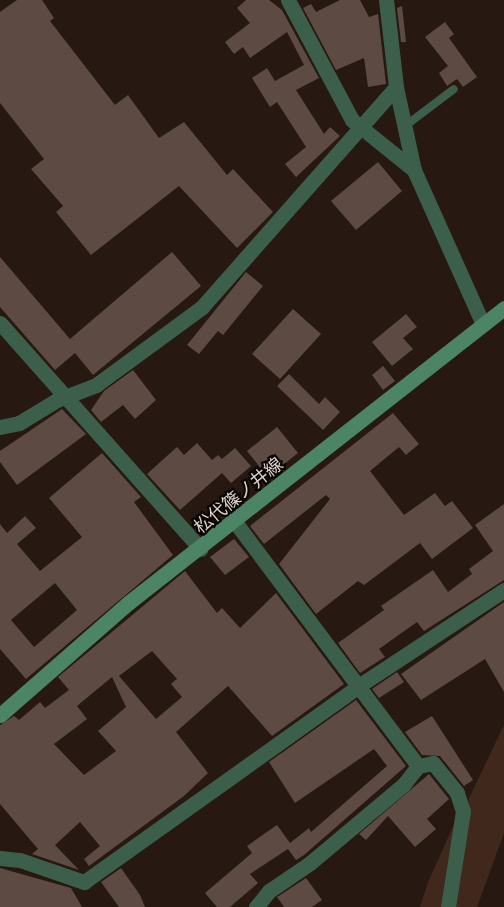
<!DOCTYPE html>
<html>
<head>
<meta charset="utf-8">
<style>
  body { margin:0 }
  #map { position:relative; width:504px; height:907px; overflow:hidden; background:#271811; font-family:Barlow,"Noto Sans JP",sans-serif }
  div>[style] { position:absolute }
  .green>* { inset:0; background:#40281d }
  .building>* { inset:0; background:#5c4a43 }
  .service>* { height:8px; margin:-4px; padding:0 4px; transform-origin:4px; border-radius:4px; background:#3c5f4c }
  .minor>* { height:15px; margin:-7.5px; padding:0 7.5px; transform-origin:7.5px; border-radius:7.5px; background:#3c5f4c }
  .secondary>* { height:15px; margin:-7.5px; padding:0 7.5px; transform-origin:7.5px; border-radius:7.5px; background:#4b8566 }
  span { translate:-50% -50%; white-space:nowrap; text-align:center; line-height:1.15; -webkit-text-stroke:4.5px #0b0604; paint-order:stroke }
  .street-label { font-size:18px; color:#ddd3ce }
</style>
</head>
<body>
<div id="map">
  <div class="green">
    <i style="clip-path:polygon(504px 725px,504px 833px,477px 907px,453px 907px,469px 798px)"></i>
    <i style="clip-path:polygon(455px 822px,443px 907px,420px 907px,428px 882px)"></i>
  </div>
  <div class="building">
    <i style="clip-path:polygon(17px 0,42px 0,54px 18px,50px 21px,115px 105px,128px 95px,159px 138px,184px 122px,227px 175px,233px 169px,273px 212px,237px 248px,179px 186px,91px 255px,56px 212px,63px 206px,31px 169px,44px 159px,0 103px,0 12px)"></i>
    <i style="clip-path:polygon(246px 0,269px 0,282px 10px,319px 78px,296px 90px,324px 134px,330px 127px,340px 136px,296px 177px,285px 164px,306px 147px,277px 102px,270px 107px,252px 78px,267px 68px,275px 81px,304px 65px,287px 32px,250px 58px,243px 47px,234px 54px,225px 42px,250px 23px,237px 8px)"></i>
    <i style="clip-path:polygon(340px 0,360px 0,369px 17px,378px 14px,386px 84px,368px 87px,364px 58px,336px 70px,303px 8px,311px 4px,316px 12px)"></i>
    <i style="clip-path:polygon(402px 6px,406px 42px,401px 42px,397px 8px)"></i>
    <i style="clip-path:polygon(445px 22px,454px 34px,449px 38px,477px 77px,463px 87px,457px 79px,447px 86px,439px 73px,448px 66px,425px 37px)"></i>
    <i style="clip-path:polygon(378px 162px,402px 191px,356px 230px,331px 201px)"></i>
    <i style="clip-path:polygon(172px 252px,201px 286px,93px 375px,75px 353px,55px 370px,0 307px,0 257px,70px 339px)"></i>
    <i style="clip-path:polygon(246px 272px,263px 286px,223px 335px,218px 331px,199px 354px,187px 345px)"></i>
    <i style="clip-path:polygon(293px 309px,321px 334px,280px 379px,252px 354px)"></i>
    <i style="clip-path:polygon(406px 314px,417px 327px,403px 338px,413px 349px,392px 366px,372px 342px)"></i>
    <i style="clip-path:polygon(383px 366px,395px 381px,383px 390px,372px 375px)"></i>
    <i style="clip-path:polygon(133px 370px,156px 400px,135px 419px,123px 405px,101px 422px,91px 410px,104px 391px)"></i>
    <i style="clip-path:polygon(289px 374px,319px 404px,325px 397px,340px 412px,323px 430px,277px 386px)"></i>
    <i style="clip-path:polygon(62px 409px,86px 434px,17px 485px,0 462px,0 451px)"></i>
    <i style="clip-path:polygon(393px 413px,419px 444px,406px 455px,399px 447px,370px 471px,404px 515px,435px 493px,445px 506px,452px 501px,473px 528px,432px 559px,420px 543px,364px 585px,358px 581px,316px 614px,279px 564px,330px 499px,326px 495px,264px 544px,250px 526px)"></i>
    <i style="clip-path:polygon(277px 427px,298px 453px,268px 477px,247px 451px)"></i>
    <i style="clip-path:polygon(197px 443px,212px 460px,218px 455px,222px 459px,235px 448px,251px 466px,231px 483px,222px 473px,180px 510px,147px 474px,177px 447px,184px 455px)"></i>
    <i style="clip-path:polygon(evenodd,102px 453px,141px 497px,134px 502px,173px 555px,26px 679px,0 649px,0 524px,7px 533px,25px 516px,36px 528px,17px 544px,40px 571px,82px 537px,49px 498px,102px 453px,55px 583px,77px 610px,34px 647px,11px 620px,55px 583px)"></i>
    <i style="clip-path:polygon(504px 504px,504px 580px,424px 631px,417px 622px,379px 649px,385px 657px,360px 673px,338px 643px,384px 610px,381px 606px,433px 570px,448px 592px,472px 574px,469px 569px,493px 551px,475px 525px)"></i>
    <i style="clip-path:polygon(234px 539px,249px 557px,225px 575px,210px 557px)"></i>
    <i style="clip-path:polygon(evenodd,185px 571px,217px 613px,222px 608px,240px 628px,276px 593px,344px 684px,272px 736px,228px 686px,176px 732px,208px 773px,184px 796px,89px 866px,84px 859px,100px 846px,80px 822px,55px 845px,79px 870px,32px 854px,38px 849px,0 804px,0 725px,14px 716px,19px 720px,40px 702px,45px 708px,69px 690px,58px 677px,185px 571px,152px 651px,177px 679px,171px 684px,182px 697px,156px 719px,119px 676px,152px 651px,185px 571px,112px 677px,126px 707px,98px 731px,116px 751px,84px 775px,54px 744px,87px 719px,77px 706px,112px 677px)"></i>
    <i style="clip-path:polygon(504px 602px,504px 692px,485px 659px,421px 700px,401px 674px)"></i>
    <i style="clip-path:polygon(397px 672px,404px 682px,379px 698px,372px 689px)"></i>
    <i style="clip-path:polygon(356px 700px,406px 766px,304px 855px,296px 860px,288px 849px,250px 874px,258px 883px,230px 907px,217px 907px,205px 893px,252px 853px,247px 846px,277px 825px,290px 843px,309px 828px,311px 832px,387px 766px,374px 749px,295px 803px,269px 762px)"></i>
    <i style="clip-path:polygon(432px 716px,473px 780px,464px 786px,440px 756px,422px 755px,405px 732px)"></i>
    <i style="clip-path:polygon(429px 774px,449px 799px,427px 819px,436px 829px,415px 847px,388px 816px,366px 840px,359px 834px)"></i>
    <i style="clip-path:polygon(0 868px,71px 888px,82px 907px,0 907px)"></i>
    <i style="clip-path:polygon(121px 868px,140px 895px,145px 907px,119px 907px,101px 882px)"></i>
    <i style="clip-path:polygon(306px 878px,322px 900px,312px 907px,284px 907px,277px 897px)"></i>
  </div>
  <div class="service">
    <i style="left:405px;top:126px;width:61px;rotate:-37.1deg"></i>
  </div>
  <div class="minor">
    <i style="left:288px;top:0;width:136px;rotate:61.9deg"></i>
    <i style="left:352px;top:120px;width:80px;rotate:38.9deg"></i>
    <i style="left:386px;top:0;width:88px;rotate:83.4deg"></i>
    <i style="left:396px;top:87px;width:85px;rotate:77.8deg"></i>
    <i style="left:414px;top:170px;width:169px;rotate:65.9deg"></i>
    <i style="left:0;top:323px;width:302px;rotate:48.4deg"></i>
    <i style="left:0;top:427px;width:19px;rotate:-12deg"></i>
    <i style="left:19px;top:423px;width:44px;rotate:-31.2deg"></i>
    <i style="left:57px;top:400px;width:42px;rotate:-21deg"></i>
    <i style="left:96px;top:385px;width:132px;rotate:-36.3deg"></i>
    <i style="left:202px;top:307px;width:293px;rotate:-48.6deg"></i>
    <i style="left:235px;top:522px;width:305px;rotate:53.1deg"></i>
    <i style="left:418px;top:766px;width:15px;rotate:-11deg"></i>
    <i style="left:433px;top:763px;width:38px;rotate:51deg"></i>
    <i style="left:457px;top:793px;width:19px;rotate:72deg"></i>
    <i style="left:463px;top:811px;width:97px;rotate:98.9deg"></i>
    <i style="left:0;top:858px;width:20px;rotate:6deg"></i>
    <i style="left:20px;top:860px;width:68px;rotate:19deg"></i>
    <i style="left:84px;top:882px;width:339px;rotate:-35.5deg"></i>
    <i style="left:360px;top:685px;width:173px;rotate:-33.4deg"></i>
    <i style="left:256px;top:907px;width:21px;rotate:-51deg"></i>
    <i style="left:269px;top:891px;width:50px;rotate:-34.3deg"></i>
    <i style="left:310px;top:863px;width:123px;rotate:-40deg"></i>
    <i style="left:404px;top:784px;width:23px;rotate:-52deg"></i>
  </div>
  <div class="secondary">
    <i style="left:0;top:715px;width:170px;rotate:-41.2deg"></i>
    <i style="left:128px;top:603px;width:478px;rotate:-38.1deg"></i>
  </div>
  <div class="street-label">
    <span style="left:238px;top:495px;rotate:-39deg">松代篠ノ井線</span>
  </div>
</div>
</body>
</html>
